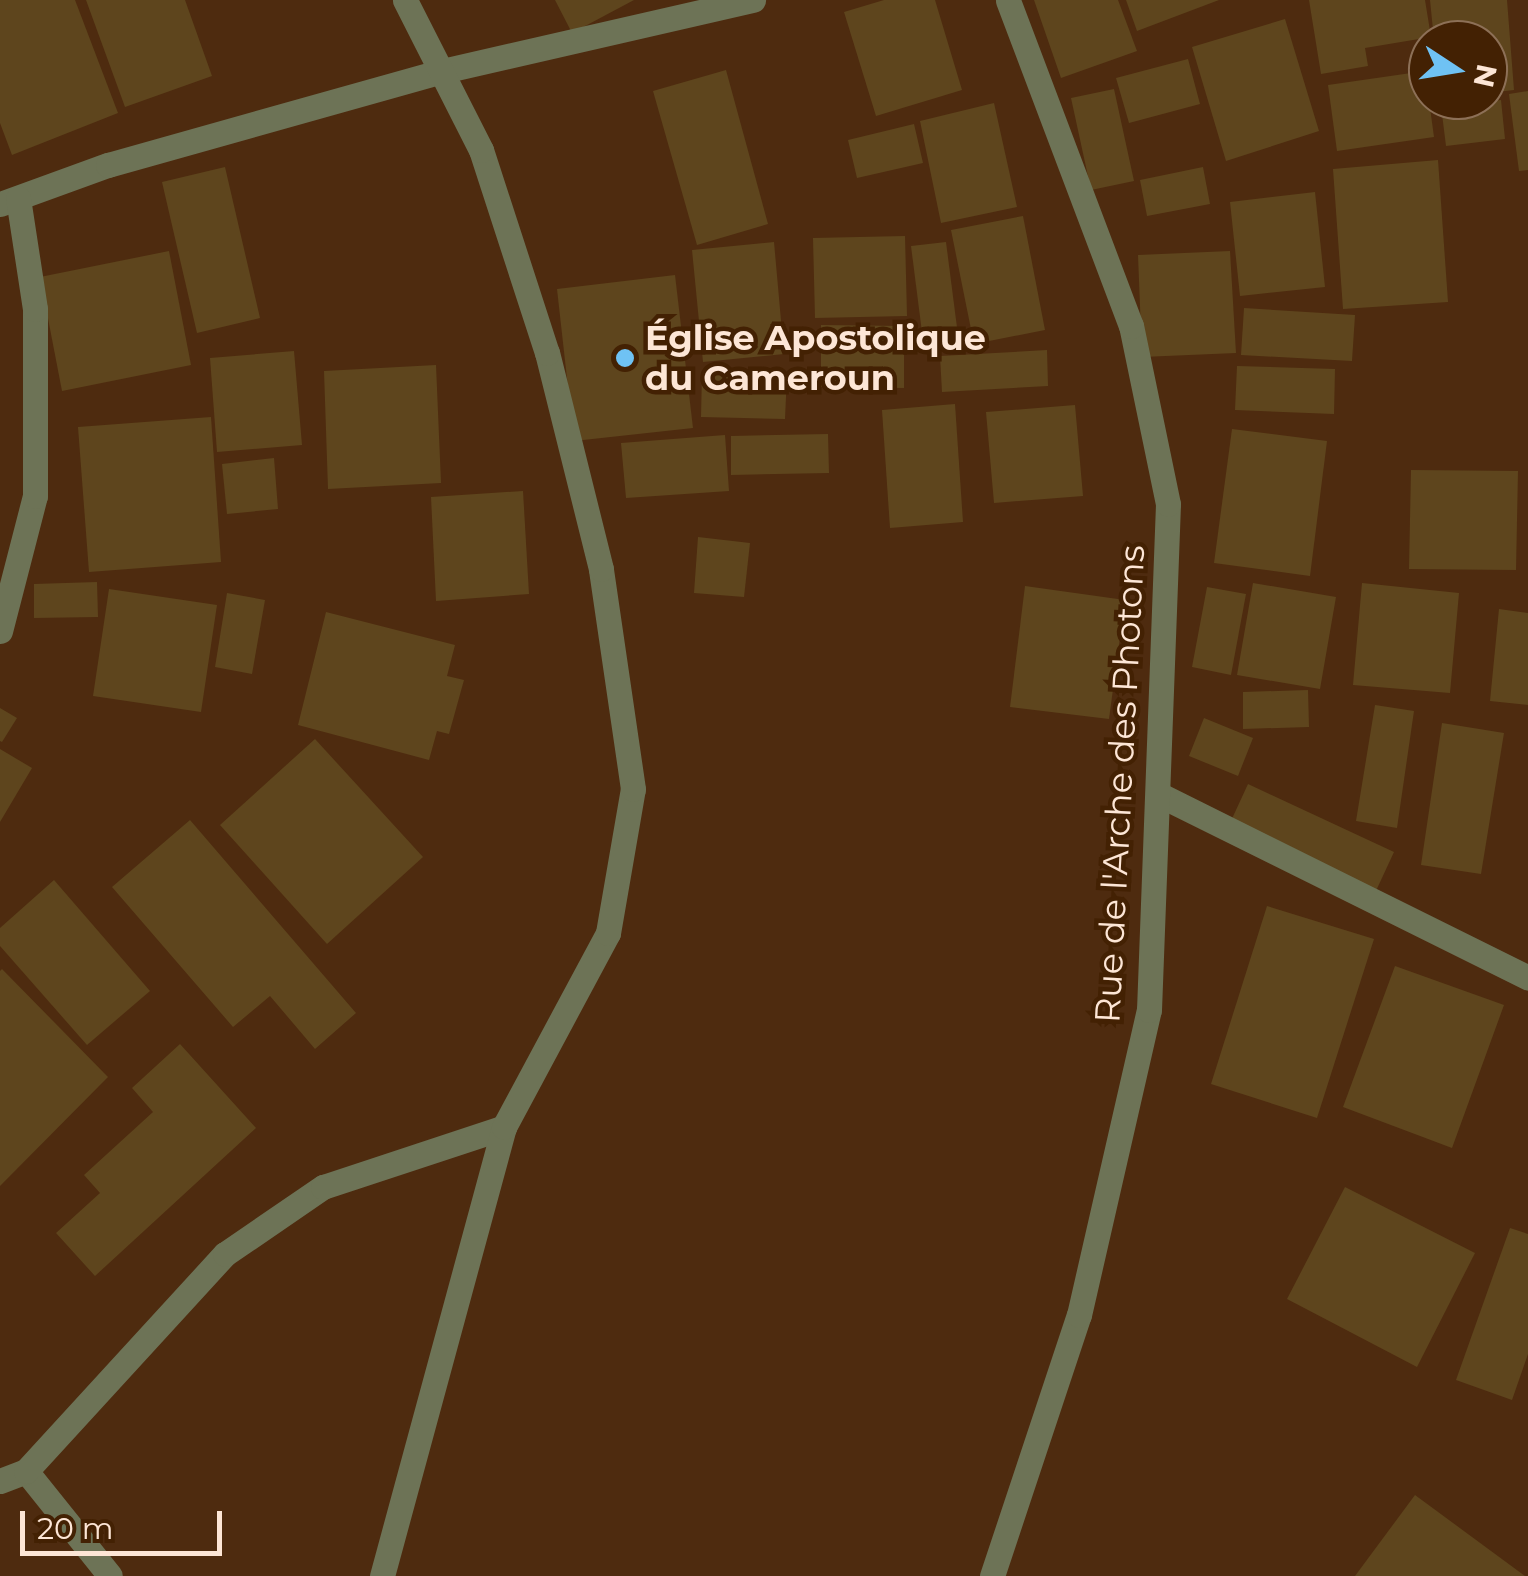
<!DOCTYPE html>
<html>
<head>
<meta charset="utf-8">
<style>
  body { margin:0 }
  #map { position:relative; width:1528px; height:1576px; overflow:hidden; background:#4e2b0f; font-family:Montserrat,sans-serif }
  div>[style] { position:absolute }
  .building>* { inset:0; background:#5e451d }
  .street>* { height:25px; margin:-12.5px; padding:0 12.5px; transform-origin:12.5px; border-radius:12.5px; background:#6d7356 }
  .dots>* { width:28px; height:28px; translate:-50% -50%; box-sizing:border-box; border:5px solid #432103; border-radius:50% }
  span { translate:-50% -50%; white-space:nowrap; text-align:center; line-height:1.15; -webkit-text-stroke:9px #432103; paint-order:stroke }
  .poi-label { font-size:35px; color:#fde6d6; font-weight:700 }
  .left { translate:0 -50%; text-align:left }
  .street-label { font-size:35px; color:#fde6d6 }
  .north { position:absolute; left:1408px; top:20px; width:100px; height:100px; box-sizing:border-box; background:#432103; border:2px solid #8d7057; border-radius:50%; rotate:102deg; font-size:28px; font-weight:700; line-height:40px; text-align:center; color:#fde6d6 }
  .north::after { content:''; display:block; margin:auto; width:35px; height:45px; background:#6fc2f4; clip-path:polygon(50% 0,100% 100%,50% 72%,0 100%) }
  .scale { position:absolute; left:20px; top:1511px; width:202px; height:45px; box-sizing:border-box; border:5px solid #fde6d6; border-top:0; padding-left:12px; font-size:30px; line-height:35px; white-space:nowrap; color:#fde6d6; -webkit-text-stroke:8px #432103; paint-order:stroke }
</style>
</head>
<body>
<div id="map">
  <div class="building">
    <i style="clip-path:polygon(0 0,75px 0,118px 113px,12px 155px,0 123px)"></i>
    <i style="clip-path:polygon(86px 0,185px 0,212px 76px,125px 107px)"></i>
    <i style="clip-path:polygon(555px 0,634px 0,572px 33px)"></i>
    <i style="clip-path:polygon(884px 0,935px 0,962px 90px,876px 116px,844px 12px)"></i>
    <i style="clip-path:polygon(1034px 0,1118px 0,1137px 51px,1061px 78px)"></i>
    <i style="clip-path:polygon(1126px 0,1219px 0,1137px 31px)"></i>
    <i style="clip-path:polygon(1309px 0,1425px 0,1431px 37px,1365px 48px,1368px 66px,1321px 74px)"></i>
    <i style="clip-path:polygon(1430px 0,1507px 0,1514px 90px,1488px 93px,1488px 40px,1434px 40px)"></i>
    <i style="clip-path:polygon(1285px 19px,1319px 131px,1226px 161px,1192px 47px)"></i>
    <i style="clip-path:polygon(1188px 59px,1200px 104px,1129px 123px,1116px 78px)"></i>
    <i style="clip-path:polygon(726px 70px,768px 224px,697px 245px,653px 91px)"></i>
    <i style="clip-path:polygon(1425px 71px,1434px 137px,1337px 151px,1328px 85px)"></i>
    <i style="clip-path:polygon(1114px 89px,1134px 181px,1091px 190px,1071px 98px)"></i>
    <i style="clip-path:polygon(1528px 91px,1528px 170px,1519px 171px,1509px 94px)"></i>
    <i style="clip-path:polygon(1501px 100px,1505px 139px,1446px 146px,1441px 106px)"></i>
    <i style="clip-path:polygon(994px 103px,1017px 207px,941px 223px,920px 121px)"></i>
    <i style="clip-path:polygon(914px 124px,923px 163px,857px 178px,848px 140px)"></i>
    <i style="clip-path:polygon(1438px 160px,1448px 302px,1343px 309px,1333px 169px)"></i>
    <i style="clip-path:polygon(225px 167px,260px 318px,197px 333px,162px 182px)"></i>
    <i style="clip-path:polygon(1203px 167px,1210px 204px,1147px 216px,1140px 180px)"></i>
    <i style="clip-path:polygon(1315px 192px,1325px 287px,1240px 296px,1230px 202px)"></i>
    <i style="clip-path:polygon(1023px 216px,1045px 330px,974px 344px,951px 230px)"></i>
    <i style="clip-path:polygon(905px 236px,907px 316px,815px 318px,813px 238px)"></i>
    <i style="clip-path:polygon(774px 242px,784px 354px,703px 362px,692px 250px)"></i>
    <i style="clip-path:polygon(946px 242px,959px 343px,924px 348px,911px 246px)"></i>
    <i style="clip-path:polygon(169px 251px,191px 365px,62px 391px,40px 277px)"></i>
    <i style="clip-path:polygon(1230px 251px,1236px 353px,1142px 357px,1138px 255px)"></i>
    <i style="clip-path:polygon(675px 275px,693px 428px,574px 441px,557px 289px)"></i>
    <i style="clip-path:polygon(1244px 308px,1355px 315px,1352px 361px,1241px 355px)"></i>
    <i style="clip-path:polygon(821px 325px,904px 326px,904px 388px,821px 387px)"></i>
    <i style="clip-path:polygon(1047px 350px,1048px 386px,942px 392px,940px 356px)"></i>
    <i style="clip-path:polygon(294px 351px,302px 445px,217px 452px,210px 358px)"></i>
    <i style="clip-path:polygon(436px 365px,441px 483px,328px 489px,324px 371px)"></i>
    <i style="clip-path:polygon(1237px 366px,1335px 369px,1334px 414px,1235px 410px)"></i>
    <i style="clip-path:polygon(702px 373px,787px 374px,785px 419px,701px 417px)"></i>
    <i style="clip-path:polygon(955px 404px,963px 522px,890px 528px,882px 410px)"></i>
    <i style="clip-path:polygon(1075px 405px,1083px 496px,994px 503px,986px 412px)"></i>
    <i style="clip-path:polygon(211px 417px,221px 562px,89px 572px,78px 427px)"></i>
    <i style="clip-path:polygon(1232px 429px,1327px 441px,1310px 576px,1214px 563px)"></i>
    <i style="clip-path:polygon(828px 434px,829px 473px,731px 475px,731px 436px)"></i>
    <i style="clip-path:polygon(725px 435px,729px 491px,626px 498px,621px 443px)"></i>
    <i style="clip-path:polygon(274px 458px,278px 509px,227px 514px,222px 464px)"></i>
    <i style="clip-path:polygon(1411px 470px,1518px 471px,1516px 570px,1409px 569px)"></i>
    <i style="clip-path:polygon(523px 491px,529px 594px,436px 601px,431px 497px)"></i>
    <i style="clip-path:polygon(698px 537px,750px 543px,744px 597px,694px 593px)"></i>
    <i style="clip-path:polygon(97px 582px,98px 617px,34px 618px,34px 584px)"></i>
    <i style="clip-path:polygon(1253px 583px,1336px 597px,1320px 689px,1237px 675px)"></i>
    <i style="clip-path:polygon(1362px 583px,1459px 593px,1450px 693px,1353px 685px)"></i>
    <i style="clip-path:polygon(1025px 586px,1125px 600px,1109px 719px,1010px 707px)"></i>
    <i style="clip-path:polygon(1207px 587px,1246px 594px,1231px 675px,1192px 667px)"></i>
    <i style="clip-path:polygon(109px 589px,217px 605px,201px 712px,93px 696px)"></i>
    <i style="clip-path:polygon(227px 593px,265px 600px,252px 674px,215px 667px)"></i>
    <i style="clip-path:polygon(1499px 609px,1528px 613px,1528px 705px,1490px 701px)"></i>
    <i style="clip-path:polygon(326px 612px,455px 645px,447px 676px,464px 680px,449px 734px,437px 731px,429px 760px,298px 725px)"></i>
    <i style="clip-path:polygon(1308px 690px,1309px 727px,1243px 729px,1243px 692px)"></i>
    <i style="clip-path:polygon(1375px 705px,1414px 711px,1397px 828px,1356px 821px)"></i>
    <i style="clip-path:polygon(0 708px,17px 718px,2px 742px,0 741px)"></i>
    <i style="clip-path:polygon(1204px 718px,1253px 738px,1238px 776px,1189px 756px)"></i>
    <i style="clip-path:polygon(1442px 723px,1504px 733px,1481px 874px,1421px 865px)"></i>
    <i style="clip-path:polygon(315px 739px,423px 857px,327px 944px,220px 825px)"></i>
    <i style="clip-path:polygon(0 749px,32px 768px,0 822px)"></i>
    <i style="clip-path:polygon(1248px 784px,1394px 852px,1375px 893px,1230px 823px)"></i>
    <i style="clip-path:polygon(190px 820px,356px 1013px,315px 1049px,270px 996px,233px 1027px,112px 887px)"></i>
    <i style="clip-path:polygon(54px 880px,150px 991px,87px 1045px,0 946px,0 928px)"></i>
    <i style="clip-path:polygon(1267px 906px,1374px 939px,1317px 1118px,1211px 1084px)"></i>
    <i style="clip-path:polygon(1395px 966px,1504px 1005px,1452px 1148px,1343px 1107px)"></i>
    <i style="clip-path:polygon(2px 969px,108px 1077px,0 1186px,0 971px)"></i>
    <i style="clip-path:polygon(180px 1044px,256px 1128px,95px 1276px,56px 1233px,100px 1193px,84px 1175px,153px 1112px,132px 1088px)"></i>
    <i style="clip-path:polygon(1345px 1187px,1475px 1253px,1417px 1367px,1287px 1299px)"></i>
    <i style="clip-path:polygon(1510px 1228px,1528px 1234px,1528px 1354px,1512px 1400px,1456px 1380px)"></i>
    <i style="clip-path:polygon(1415px 1495px,1525px 1576px,1355px 1576px)"></i>
  </div>
  <div class="street">
    <i style="left:0;top:204px;width:115px;rotate:-19.9deg"></i>
    <i style="left:108px;top:165px;width:352px;rotate:-15.7deg"></i>
    <i style="left:447px;top:70px;width:314px;rotate:-12.9deg"></i>
    <i style="left:0;top:631px;width:139px;rotate:-75.5deg"></i>
    <i style="left:35px;top:496px;width:187px;rotate:-90deg"></i>
    <i style="left:35px;top:309px;width:112px;rotate:-98.7deg"></i>
    <i style="left:1158px;top:794px;width:413px;rotate:26.4deg"></i>
    <i style="left:26px;top:1471px;width:134px;rotate:51.3deg"></i>
    <i style="left:0;top:1481px;width:28px;rotate:-21deg"></i>
    <i style="left:26px;top:1471px;width:294px;rotate:-47.5deg"></i>
    <i style="left:225px;top:1254px;width:119px;rotate:-34.4deg"></i>
    <i style="left:323px;top:1187px;width:191px;rotate:-18.3deg"></i>
    <i style="left:382px;top:1576px;width:465px;rotate:-74.8deg"></i>
    <i style="left:504px;top:1127px;width:220px;rotate:-61.8deg"></i>
    <i style="left:608px;top:933px;width:146px;rotate:-80.2deg"></i>
    <i style="left:633px;top:789px;width:222px;rotate:-98.3deg"></i>
    <i style="left:601px;top:569px;width:223px;rotate:-104deg"></i>
    <i style="left:547px;top:353px;width:213px;rotate:-108deg"></i>
    <i style="left:481px;top:150px;width:168px;rotate:-116.9deg"></i>
    <i style="left:992px;top:1576px;width:275px;rotate:-71.6deg"></i>
    <i style="left:1079px;top:1315px;width:313px;rotate:-77.1deg"></i>
    <i style="left:1149px;top:1010px;width:506px;rotate:-87.85deg"></i>
    <i style="left:1168px;top:504px;width:182px;rotate:-101.7deg"></i>
    <i style="left:1131px;top:326px;width:348px;rotate:-110.7deg"></i>
  </div>
  <div class="dots">
    <i style="left:625px;top:358px;background:#6fc2f4"></i>
  </div>
  <div class="poi-label">
    <span class="left" style="left:645px;top:358px">Église Apostolique<br>du Cameroun</span>
  </div>
  <div class="street-label">
    <span style="left:1120px;top:784px;rotate:-87deg">Rue de l'Arche des Photons</span>
  </div>
  <div class="north">N</div>
  <div class="scale">20 m</div>
</div>
</body>
</html>
